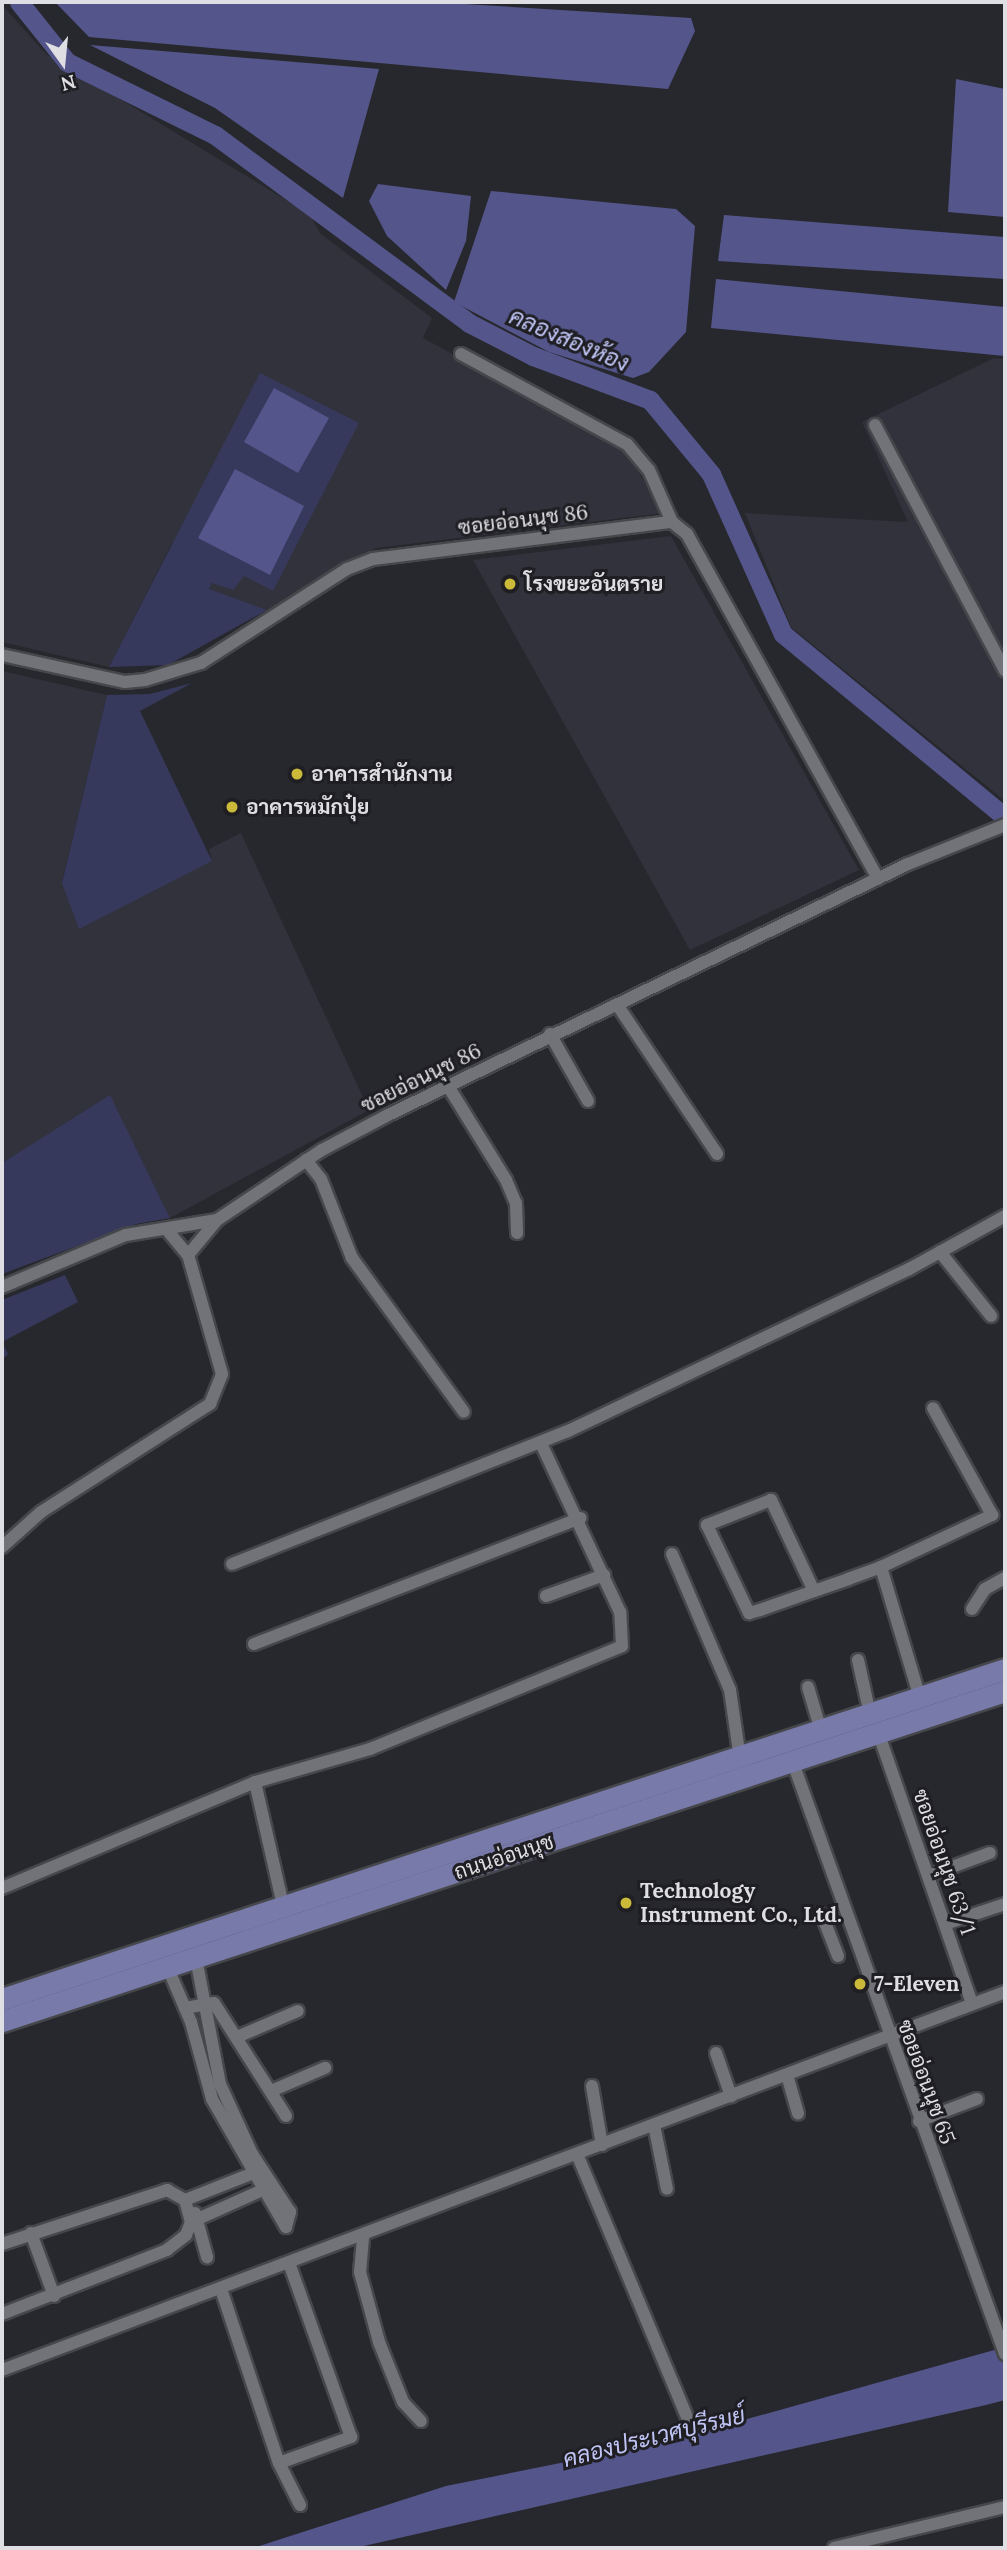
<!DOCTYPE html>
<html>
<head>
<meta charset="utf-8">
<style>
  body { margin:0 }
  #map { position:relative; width:1007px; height:2550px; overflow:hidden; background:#27282d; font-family:Lora,Sarabun,serif }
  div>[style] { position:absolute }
  .built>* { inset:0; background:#31323b }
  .green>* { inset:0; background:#37395c }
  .water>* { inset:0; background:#54558a }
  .river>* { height:19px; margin:-9.5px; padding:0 9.5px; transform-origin:9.5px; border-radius:9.5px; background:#54558a }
  .roads { filter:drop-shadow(2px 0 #46474b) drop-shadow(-2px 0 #46474b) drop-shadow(0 2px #46474b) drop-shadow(0 -2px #46474b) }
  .minor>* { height:12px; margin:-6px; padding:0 6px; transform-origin:6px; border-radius:6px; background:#727379 }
  .primary>* { height:21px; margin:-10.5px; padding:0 10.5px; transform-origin:10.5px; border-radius:10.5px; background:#787aaa }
  .dots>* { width:19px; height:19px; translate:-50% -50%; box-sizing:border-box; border:4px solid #1e1e23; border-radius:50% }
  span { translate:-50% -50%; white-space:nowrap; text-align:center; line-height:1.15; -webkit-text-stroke:6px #1e1e23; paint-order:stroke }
  .street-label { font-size:21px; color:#dfdfe3 }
  .poi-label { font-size:21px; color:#dfdfe3; font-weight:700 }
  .left { translate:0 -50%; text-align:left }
  .water-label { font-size:23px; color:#c0c4f5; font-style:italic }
  .frame { position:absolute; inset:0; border:4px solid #dfdfe3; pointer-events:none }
  .north { position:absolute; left:28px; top:28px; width:70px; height:70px; -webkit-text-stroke:5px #1e1e23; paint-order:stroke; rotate:165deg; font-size:19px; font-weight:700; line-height:28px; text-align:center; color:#dfdfe3 }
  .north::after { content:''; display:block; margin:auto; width:24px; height:32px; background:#dfdfe3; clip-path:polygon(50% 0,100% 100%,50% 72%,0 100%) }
</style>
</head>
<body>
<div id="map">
  <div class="built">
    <i style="clip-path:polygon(2px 5px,46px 54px,309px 214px,321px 234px,432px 318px,423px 338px,622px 446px,664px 513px,376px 548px,267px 610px,209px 590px,220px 566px,172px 543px,109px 667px,2px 642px)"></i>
    <i style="clip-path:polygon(994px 358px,1005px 359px,1005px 801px,791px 627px,745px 513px,908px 522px,862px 422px)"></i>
    <i style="clip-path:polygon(671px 536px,859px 870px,690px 950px,473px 560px)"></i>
    <i style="clip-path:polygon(2px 671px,107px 695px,62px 882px,212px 861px,209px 849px,241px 833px,369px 1110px,170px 1218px,110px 1096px,2px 1163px)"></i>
  </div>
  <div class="green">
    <i style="clip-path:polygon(260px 373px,359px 423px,273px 591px,244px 576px,233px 590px,212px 583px,209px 589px,267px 610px,168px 665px,109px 667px)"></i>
    <i style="clip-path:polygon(192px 683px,140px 711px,212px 861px,79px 929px,62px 883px,107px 695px,150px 694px)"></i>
    <i style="clip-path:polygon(110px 1095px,170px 1218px,136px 1224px,2px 1274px,2px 1163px)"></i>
    <i style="clip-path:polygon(65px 1275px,78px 1302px,2px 1342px,8px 1354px,2px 1360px,2px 1300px)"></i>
  </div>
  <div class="water">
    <i style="clip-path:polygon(55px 2px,432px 2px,691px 18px,695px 31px,668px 89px,89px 37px)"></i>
    <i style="clip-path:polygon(90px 45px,379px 69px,343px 198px,215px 108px)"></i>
    <i style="clip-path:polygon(956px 79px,1005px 89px,1005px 217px,948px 212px)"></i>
    <i style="clip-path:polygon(378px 184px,471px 196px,466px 241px,446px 290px,387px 236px,369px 201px)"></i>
    <i style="clip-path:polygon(491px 191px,676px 209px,695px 226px,686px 332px,649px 372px,633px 378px,549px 352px,454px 302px)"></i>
    <i style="clip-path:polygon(724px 215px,1005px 237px,1005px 279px,718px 261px)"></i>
    <i style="clip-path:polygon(716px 279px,1005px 307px,1005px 356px,711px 328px)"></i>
    <i style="clip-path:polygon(274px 388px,329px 418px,298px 473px,244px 442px)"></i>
    <i style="clip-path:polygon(235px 469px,304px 506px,270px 575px,198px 538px)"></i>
    <i style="clip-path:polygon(1005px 2347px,1005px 2400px,986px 2405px,355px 2548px,253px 2548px,446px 2486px,665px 2442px)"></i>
  </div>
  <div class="river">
    <i style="left:19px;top:2px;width:77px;rotate:51.3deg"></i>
    <i style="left:67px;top:62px;width:165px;rotate:26.3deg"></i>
    <i style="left:215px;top:135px;width:316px;rotate:36.5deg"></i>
    <i style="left:469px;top:323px;width:72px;rotate:27.3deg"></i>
    <i style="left:533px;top:356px;width:125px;rotate:20.6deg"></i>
    <i style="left:650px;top:400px;width:96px;rotate:50.5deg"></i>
    <i style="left:711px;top:474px;width:175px;rotate:65.8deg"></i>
    <i style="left:783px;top:634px;width:288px;rotate:39.5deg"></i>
  </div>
  <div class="roads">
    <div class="minor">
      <i style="left:461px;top:354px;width:189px;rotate:28.5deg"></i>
      <i style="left:627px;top:444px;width:34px;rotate:50deg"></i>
      <i style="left:649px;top:470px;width:57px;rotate:66.1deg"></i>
      <i style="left:875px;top:425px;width:278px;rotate:62.1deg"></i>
      <i style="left:2px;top:655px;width:126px;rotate:12.4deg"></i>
      <i style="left:125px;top:682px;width:20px;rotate:-6deg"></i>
      <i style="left:145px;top:680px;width:59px;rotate:-16.9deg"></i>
      <i style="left:201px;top:663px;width:174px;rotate:-32.8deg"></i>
      <i style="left:347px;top:569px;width:28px;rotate:-21deg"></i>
      <i style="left:373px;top:559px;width:301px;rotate:-7.1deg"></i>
      <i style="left:672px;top:522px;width:19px;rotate:39deg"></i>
      <i style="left:687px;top:534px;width:394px;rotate:61deg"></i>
      <i style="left:618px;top:1006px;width:178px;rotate:56.2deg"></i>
      <i style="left:550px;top:1034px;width:77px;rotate:60.4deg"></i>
      <i style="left:448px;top:1086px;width:110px;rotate:58.3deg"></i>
      <i style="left:506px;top:1180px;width:25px;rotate:67deg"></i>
      <i style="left:516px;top:1203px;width:30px;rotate:88deg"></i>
      <i style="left:306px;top:1160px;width:24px;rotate:52deg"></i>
      <i style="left:321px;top:1179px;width:85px;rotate:68.6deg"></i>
      <i style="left:352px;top:1258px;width:190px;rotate:54deg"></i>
      <i style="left:167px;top:1230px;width:33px;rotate:50deg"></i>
      <i style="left:940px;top:1252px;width:82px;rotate:51.4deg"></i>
      <i style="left:2px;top:1287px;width:134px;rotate:-22.8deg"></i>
      <i style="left:126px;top:1235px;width:92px;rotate:-9.4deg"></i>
      <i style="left:217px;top:1220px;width:126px;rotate:-33.7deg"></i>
      <i style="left:322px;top:1150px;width:75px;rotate:-27.9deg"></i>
      <i style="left:388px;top:1115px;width:577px;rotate:-25.77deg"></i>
      <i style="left:908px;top:864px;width:105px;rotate:-21.9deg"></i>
      <i style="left:2px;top:1547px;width:52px;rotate:-41.9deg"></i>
      <i style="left:41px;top:1512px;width:201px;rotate:-32.6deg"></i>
      <i style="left:210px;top:1404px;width:32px;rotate:-68deg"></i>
      <i style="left:222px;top:1374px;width:124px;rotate:-105.9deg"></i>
      <i style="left:188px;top:1255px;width:45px;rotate:-50.4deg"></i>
      <i style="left:672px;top:1554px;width:148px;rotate:66.9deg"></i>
      <i style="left:730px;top:1690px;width:63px;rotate:81.7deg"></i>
      <i style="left:232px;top:1564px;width:361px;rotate:-21.6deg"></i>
      <i style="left:568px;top:1431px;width:378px;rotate:-25.4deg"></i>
      <i style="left:909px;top:1269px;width:110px;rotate:-28.9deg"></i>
      <i style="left:814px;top:1591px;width:101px;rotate:-115.3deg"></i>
      <i style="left:771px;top:1500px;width:69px;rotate:158.7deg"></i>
      <i style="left:707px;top:1525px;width:98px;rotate:64.5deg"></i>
      <i style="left:749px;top:1613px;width:11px;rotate:-15deg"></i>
      <i style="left:760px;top:1610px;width:57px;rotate:-19.4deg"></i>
      <i style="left:814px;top:1591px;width:36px;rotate:-19deg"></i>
      <i style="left:848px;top:1579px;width:35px;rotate:-20deg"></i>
      <i style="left:546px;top:1596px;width:62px;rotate:-19.9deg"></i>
      <i style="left:972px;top:1609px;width:24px;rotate:-57deg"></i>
      <i style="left:985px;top:1589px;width:23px;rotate:-29deg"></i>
      <i style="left:254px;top:1644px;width:350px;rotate:-21.1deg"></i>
      <i style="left:858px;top:1660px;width:55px;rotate:77.5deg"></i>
      <i style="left:808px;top:1687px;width:46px;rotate:73.5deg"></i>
      <i style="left:920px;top:1698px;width:137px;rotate:-106.6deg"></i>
      <i style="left:881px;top:1567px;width:123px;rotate:-25.1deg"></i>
      <i style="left:992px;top:1515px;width:122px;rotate:-118.9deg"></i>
      <i style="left:878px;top:1732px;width:288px;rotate:70.9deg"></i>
      <i style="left:792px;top:1760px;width:631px;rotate:70.27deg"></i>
      <i style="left:255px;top:1782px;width:126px;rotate:77.2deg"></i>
      <i style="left:928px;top:1876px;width:66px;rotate:-20.4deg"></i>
      <i style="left:2px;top:1888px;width:274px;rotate:-22.7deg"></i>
      <i style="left:255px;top:1782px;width:120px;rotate:-16deg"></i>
      <i style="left:370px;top:1749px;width:272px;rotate:-22.2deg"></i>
      <i style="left:622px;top:1646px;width:34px;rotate:-93deg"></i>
      <i style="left:620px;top:1612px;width:187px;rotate:-115.1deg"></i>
      <i style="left:822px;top:1915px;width:44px;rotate:68.7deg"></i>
      <i style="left:945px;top:1924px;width:63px;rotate:-18.4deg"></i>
      <i style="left:167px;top:1966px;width:61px;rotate:66.8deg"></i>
      <i style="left:191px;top:2022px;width:80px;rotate:74.7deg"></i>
      <i style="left:212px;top:2099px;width:148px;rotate:60deg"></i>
      <i style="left:286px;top:2227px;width:16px;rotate:-75deg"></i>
      <i style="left:290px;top:2212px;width:69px;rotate:-123.2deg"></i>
      <i style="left:252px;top:2154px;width:77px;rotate:-114.6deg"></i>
      <i style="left:220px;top:2084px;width:128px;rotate:-100.8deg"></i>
      <i style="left:185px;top:2008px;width:29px;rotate:-10deg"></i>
      <i style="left:214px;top:2003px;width:134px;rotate:57.5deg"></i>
      <i style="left:237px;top:2037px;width:66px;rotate:-23.1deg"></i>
      <i style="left:716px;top:2053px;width:46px;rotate:70.8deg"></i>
      <i style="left:787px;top:2075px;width:40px;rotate:74deg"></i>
      <i style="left:592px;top:2086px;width:60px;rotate:80.4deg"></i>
      <i style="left:271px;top:2091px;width:59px;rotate:-23.1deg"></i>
      <i style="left:919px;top:2121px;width:62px;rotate:-20.8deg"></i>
      <i style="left:654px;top:2125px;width:65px;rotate:78.5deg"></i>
      <i style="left:577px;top:2154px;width:296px;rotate:67.3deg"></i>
      <i style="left:185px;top:2200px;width:76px;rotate:-21.5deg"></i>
      <i style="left:195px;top:2213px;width:46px;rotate:74.7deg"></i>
      <i style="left:191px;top:2222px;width:83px;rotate:-24.1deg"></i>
      <i style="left:31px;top:2233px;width:67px;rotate:69.9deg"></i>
      <i style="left:363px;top:2238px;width:34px;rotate:95deg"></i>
      <i style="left:360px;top:2272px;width:73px;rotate:74.8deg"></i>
      <i style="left:379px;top:2342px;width:65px;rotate:68.2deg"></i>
      <i style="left:403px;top:2402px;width:26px;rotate:47deg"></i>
      <i style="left:2px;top:2244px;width:174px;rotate:-18.1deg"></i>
      <i style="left:167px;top:2190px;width:21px;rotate:29deg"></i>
      <i style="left:185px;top:2200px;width:23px;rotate:75deg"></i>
      <i style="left:191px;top:2222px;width:14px;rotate:111deg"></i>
      <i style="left:186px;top:2235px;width:24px;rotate:142deg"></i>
      <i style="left:167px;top:2250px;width:177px;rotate:158.8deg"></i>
      <i style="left:222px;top:2292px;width:180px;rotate:71.6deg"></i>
      <i style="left:279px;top:2463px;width:47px;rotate:63.4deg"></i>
      <i style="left:2px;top:2370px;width:1072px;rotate:-20.65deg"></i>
      <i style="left:279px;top:2463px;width:77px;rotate:-19.9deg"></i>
      <i style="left:351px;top:2437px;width:182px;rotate:-109.6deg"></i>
      <i style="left:834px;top:2548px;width:176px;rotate:-13.5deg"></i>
    </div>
    <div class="primary">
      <i style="left:2px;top:1999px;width:1056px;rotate:-18.21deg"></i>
      <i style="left:2px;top:2021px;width:1056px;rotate:-18.21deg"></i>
    </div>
  </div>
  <div class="dots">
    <i style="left:510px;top:584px;background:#cbba39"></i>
    <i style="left:297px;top:774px;background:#cbba39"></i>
    <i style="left:232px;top:807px;background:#cbba39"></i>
    <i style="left:626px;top:1903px;background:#cbba39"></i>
    <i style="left:860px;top:1984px;background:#cbba39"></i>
  </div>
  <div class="street-label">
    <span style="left:523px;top:520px;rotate:-7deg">ซอยอ่อนนุช 86</span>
    <span style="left:421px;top:1078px;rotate:-26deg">ซอยอ่อนนุช 86</span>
    <span style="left:504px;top:1857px;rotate:-18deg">ถนนอ่อนนุช</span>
    <span style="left:944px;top:1862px;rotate:71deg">ซอยอ่อนนุช 63/1</span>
    <span style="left:926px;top:2082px;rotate:70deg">ซอยอ่อนนุช 65</span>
  </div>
  <div class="poi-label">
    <span class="left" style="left:524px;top:584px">โรงขยะอันตราย</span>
    <span class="left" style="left:311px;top:774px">อาคารสำนักงาน</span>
    <span class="left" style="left:246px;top:807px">อาคารหมักปุ๋ย</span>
    <span class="left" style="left:640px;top:1903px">Technology<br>Instrument Co., Ltd.</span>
    <span class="left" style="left:874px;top:1984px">7-Eleven</span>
  </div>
  <div class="water-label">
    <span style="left:569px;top:340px;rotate:23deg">คลองสองห้อง</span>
    <span style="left:654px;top:2437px;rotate:-14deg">คลองประเวศบุรีรมย์</span>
  </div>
  <div class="frame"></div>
  <div class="north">N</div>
</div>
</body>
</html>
